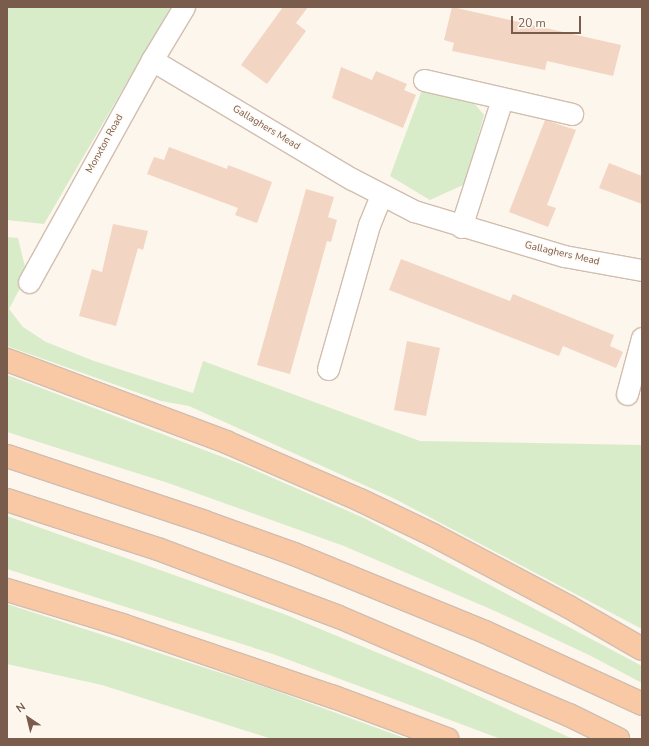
<!DOCTYPE html>
<html>
<head>
<meta charset="utf-8">
<style>
  body { margin:0 }
  #map { position:relative; width:649px; height:746px; overflow:hidden; background:#fdf6ec; font-family:"Nunito Sans",sans-serif }
  div>[style] { position:absolute }
  .green>* { inset:0; background:#d8ecc9 }
  .building>* { inset:0; background:#f3d5c3 }
  .roads { filter:drop-shadow(1px 0 #d1beb0) drop-shadow(-1px 0 #d1beb0) drop-shadow(0 1px #d1beb0) drop-shadow(0 -1px #d1beb0) }
  .minor>* { height:21px; margin:-10.5px; padding:0 10.5px; transform-origin:10.5px; border-radius:10.5px; background:#fff }
  .trunk>* { height:22px; margin:-11px; padding:0 11px; transform-origin:11px; border-radius:11px; background:#f9c8a4 }
  span { translate:-50% -50%; white-space:nowrap; text-align:center; line-height:1.15; -webkit-text-stroke:3px #fffaf3; paint-order:stroke }
  .street-label { font-size:10px; color:#7a5c4d }
  .frame { position:absolute; inset:0; border:8px solid #7a5c4d; pointer-events:none }
  .north { position:absolute; left:8px; top:698px; width:40px; height:40px; -webkit-text-stroke:3px #fffaf3; paint-order:stroke; rotate:325deg; font-size:11px; font-weight:700; line-height:16px; text-align:center; color:#7a5c4d }
  .north::after { content:''; display:block; margin:auto; width:14px; height:18px; background:#7a5c4d; clip-path:polygon(50% 0,100% 100%,50% 72%,0 100%) }
  .scale { position:absolute; left:511px; top:16px; width:70px; height:18px; box-sizing:border-box; border:2px solid #7a5c4d; border-top:0; padding-left:5px; font-size:12px; line-height:14px; white-space:nowrap; color:#7a5c4d; -webkit-text-stroke:3px #fffaf3; paint-order:stroke }
</style>
</head>
<body>
<div id="map">
  <div class="green">
    <i style="clip-path:polygon(7px 7px,171px 7px,44px 224px,7px 220px)"></i>
    <i style="clip-path:polygon(422px 90px,473px 102px,484px 115px,465px 184px,430px 200px,390px 176px)"></i>
    <i style="clip-path:polygon(7px 237px,18px 238px,27px 275px,9px 309px,23px 327px,46px 342px,94px 361px,193px 393px,203px 361px,420px 441px,642px 445px,642px 629px,395px 499px,189px 406px,161px 401px,7px 346px)"></i>
    <i style="clip-path:polygon(7px 375px,241px 464px,364px 518px,642px 666px,642px 683px,591px 656px,495px 611px,344px 546px,168px 483px,7px 432px)"></i>
    <i style="clip-path:polygon(7px 516px,284px 614px,441px 679px,573px 739px,501px 739px,273px 654px,7px 569px)"></i>
    <i style="clip-path:polygon(7px 604px,268px 688px,407px 739px,272px 739px,102px 685px,7px 664px)"></i>
  </div>
  <div class="building">
    <i style="clip-path:polygon(283px 7px,308px 7px,296px 23px,306px 31px,267px 84px,241px 65px)"></i>
    <i style="clip-path:polygon(452px 7px,621px 45px,613px 76px,547px 61px,545px 70px,452px 51px,454px 43px,444px 40px)"></i>
    <i style="clip-path:polygon(341px 67px,372px 80px,376px 71px,407px 84px,404px 90px,416px 95px,403px 128px,332px 98px)"></i>
    <i style="clip-path:polygon(545px 120px,576px 130px,547px 205px,556px 208px,548px 227px,509px 212px)"></i>
    <i style="clip-path:polygon(169px 147px,227px 169px,228px 165px,272px 182px,257px 223px,235px 215px,238px 208px,147px 174px,154px 157px,164px 160px)"></i>
    <i style="clip-path:polygon(609px 163px,642px 176px,642px 204px,599px 188px)"></i>
    <i style="clip-path:polygon(306px 189px,334px 197px,328px 217px,337px 220px,331px 242px,327px 241px,290px 374px,257px 365px)"></i>
    <i style="clip-path:polygon(113px 224px,148px 231px,143px 250px,138px 248px,116px 326px,79px 316px,92px 269px,102px 272px)"></i>
    <i style="clip-path:polygon(401px 259px,510px 301px,513px 294px,614px 335px,610px 346px,623px 352px,616px 368px,563px 346px,559px 356px,389px 290px)"></i>
    <i style="clip-path:polygon(407px 341px,440px 348px,426px 416px,394px 410px)"></i>
  </div>
  <div class="roads">
    <div class="minor">
      <i style="left:152px;top:60px;width:233px;rotate:30.8deg"></i>
      <i style="left:352px;top:179px;width:70px;rotate:27.3deg"></i>
      <i style="left:414px;top:211px;width:157px;rotate:16.7deg"></i>
      <i style="left:564px;top:256px;width:79px;rotate:10.2deg"></i>
      <i style="left:424px;top:80px;width:152px;rotate:12.9deg"></i>
      <i style="left:461px;top:227px;width:134px;rotate:-72.2deg"></i>
      <i style="left:29px;top:282px;width:254px;rotate:-61deg"></i>
      <i style="left:152px;top:60px;width:62px;rotate:-58.9deg"></i>
      <i style="left:328px;top:369px;width:150px;rotate:-74.1deg"></i>
      <i style="left:369px;top:225px;width:31px;rotate:-68deg"></i>
      <i style="left:627px;top:394px;width:58px;rotate:-75deg"></i>
    </div>
    <div class="trunk">
      <i style="left:7px;top:360px;width:234px;rotate:20.5deg"></i>
      <i style="left:226px;top:442px;width:146px;rotate:23.4deg"></i>
      <i style="left:360px;top:500px;width:81px;rotate:25.6deg"></i>
      <i style="left:433px;top:535px;width:154px;rotate:27.9deg"></i>
      <i style="left:569px;top:607px;width:84px;rotate:29.9deg"></i>
      <i style="left:7px;top:456px;width:209px;rotate:18.4deg"></i>
      <i style="left:205px;top:522px;width:95px;rotate:19.8deg"></i>
      <i style="left:294px;top:554px;width:206px;rotate:22.2deg"></i>
      <i style="left:485px;top:632px;width:173px;rotate:24.6deg"></i>
      <i style="left:7px;top:500px;width:159px;rotate:18deg"></i>
      <i style="left:158px;top:549px;width:193px;rotate:20.6deg"></i>
      <i style="left:339px;top:617px;width:250px;rotate:23.1deg"></i>
      <i style="left:569px;top:715px;width:55px;rotate:26.1deg"></i>
      <i style="left:7px;top:590px;width:120px;rotate:16.9deg"></i>
      <i style="left:122px;top:625px;width:224px;rotate:18.8deg"></i>
      <i style="left:334px;top:697px;width:121px;rotate:20.4deg"></i>
    </div>
  </div>
  <div class="street-label">
    <span style="left:266px;top:128px;rotate:31deg">Gallaghers Mead</span>
    <span style="left:105px;top:144px;rotate:-61deg">Monxton Road</span>
    <span style="left:562px;top:254px;rotate:13deg">Gallaghers Mead</span>
  </div>
  <div class="frame"></div>
  <div class="north">N</div>
  <div class="scale">20 m</div>
</div>
</body>
</html>
